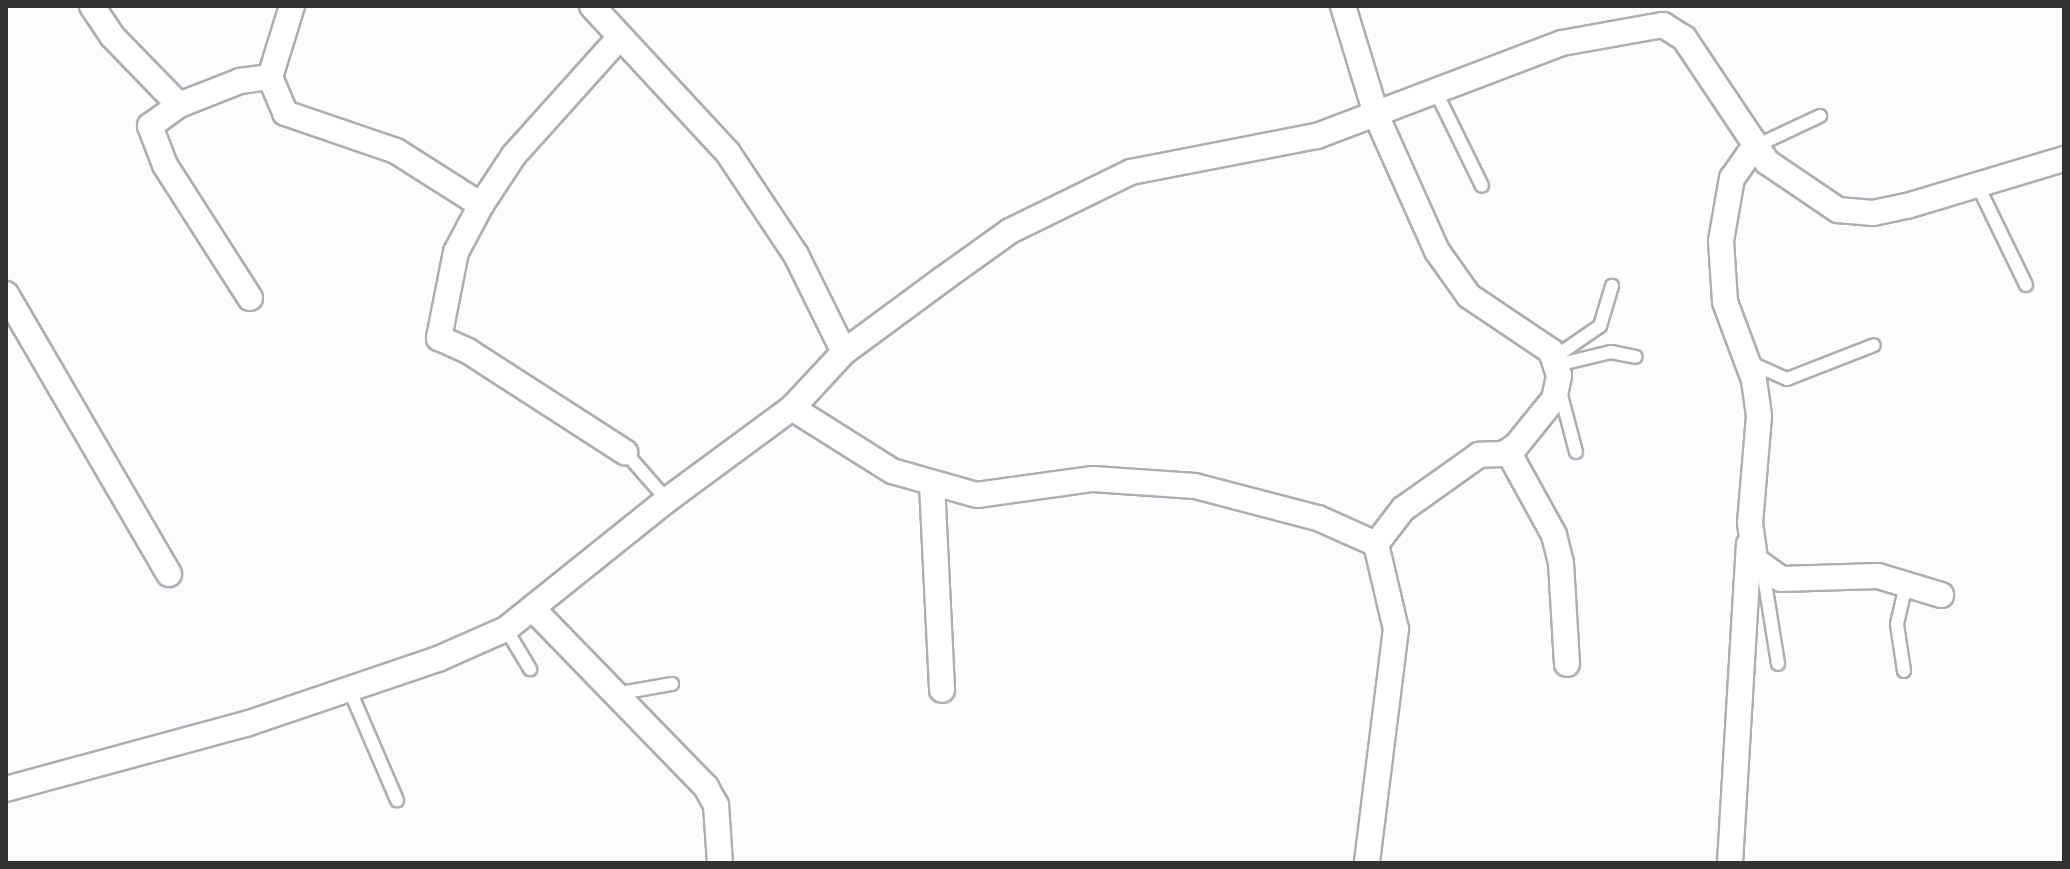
<!DOCTYPE html>
<html>
<head>
<meta charset="utf-8">
<style>
  body { margin:0 }
  #map { position:relative; width:2070px; height:869px; overflow:hidden; background:#fcfbfe; font-family:"Nunito Sans",sans-serif }
  div>[style] { position:absolute }
  .roads { filter:drop-shadow(2px 0 #afacb2) drop-shadow(-2px 0 #afacb2) drop-shadow(0 2px #afacb2) drop-shadow(0 -2px #afacb2) }
  .lane>* { height:12px; margin:-6px; padding:0 6px; transform-origin:6px; border-radius:6px; background:#fff }
  .street>* { height:24px; margin:-12px; padding:0 12px; transform-origin:12px; border-radius:12px; background:#fff }
  span { translate:-50% -50%; white-space:nowrap; text-align:center; line-height:1.15; -webkit-text-stroke:7px #fff; paint-order:stroke }
  .frame { position:absolute; inset:0; border:8px solid #323133; pointer-events:none }
</style>
</head>
<body>
<div id="map">
  <div class="roads">
    <div class="lane">
      <i style="left:1437px;top:94px;width:102px;rotate:63.9deg"></i>
      <i style="left:1754px;top:147px;width:73px;rotate:-25.2deg"></i>
      <i style="left:1978px;top:186px;width:110px;rotate:64.1deg"></i>
      <i style="left:1555px;top:357px;width:55px;rotate:-34.6deg"></i>
      <i style="left:1600px;top:326px;width:42px;rotate:-73.3deg"></i>
      <i style="left:1751px;top:363px;width:39px;rotate:24deg"></i>
      <i style="left:1787px;top:379px;width:93px;rotate:-21.3deg"></i>
      <i style="left:1557px;top:365px;width:56px;rotate:-13.5deg"></i>
      <i style="left:1611px;top:352px;width:25px;rotate:11deg"></i>
      <i style="left:1560px;top:391px;width:63px;rotate:75.3deg"></i>
      <i style="left:625px;top:452px;width:64px;rotate:48.8deg"></i>
      <i style="left:1763px;top:570px;width:95px;rotate:80.9deg"></i>
      <i style="left:506px;top:629px;width:47px;rotate:59deg"></i>
      <i style="left:1904px;top:671px;width:48px;rotate:-98.5deg"></i>
      <i style="left:1897px;top:624px;width:40px;rotate:-77deg"></i>
      <i style="left:350px;top:691px;width:119px;rotate:66.7deg"></i>
      <i style="left:615px;top:694px;width:58px;rotate:-10deg"></i>
    </div>
    <div class="street">
      <i style="left:92px;top:6px;width:36px;rotate:56deg"></i>
      <i style="left:112px;top:36px;width:96px;rotate:45.8deg"></i>
      <i style="left:292px;top:6px;width:74px;rotate:107.2deg"></i>
      <i style="left:270px;top:77px;width:39px;rotate:67deg"></i>
      <i style="left:285px;top:113px;width:117px;rotate:18.9deg"></i>
      <i style="left:396px;top:151px;width:101px;rotate:32.4deg"></i>
      <i style="left:592px;top:6px;width:200px;rotate:47.2deg"></i>
      <i style="left:728px;top:153px;width:123px;rotate:56.3deg"></i>
      <i style="left:796px;top:255px;width:108px;rotate:63.7deg"></i>
      <i style="left:1343px;top:6px;width:116px;rotate:73deg"></i>
      <i style="left:1377px;top:117px;width:147px;rotate:65.9deg"></i>
      <i style="left:1437px;top:251px;width:55px;rotate:54.6deg"></i>
      <i style="left:1469px;top:296px;width:99px;rotate:33.9deg"></i>
      <i style="left:1551px;top:351px;width:26px;rotate:72deg"></i>
      <i style="left:1559px;top:376px;width:24px;rotate:102deg"></i>
      <i style="left:1554px;top:399px;width:60px;rotate:129deg"></i>
      <i style="left:1516px;top:446px;width:15px;rotate:148deg"></i>
      <i style="left:1503px;top:454px;width:24px;rotate:178deg"></i>
      <i style="left:1479px;top:455px;width:93px;rotate:144.6deg"></i>
      <i style="left:1403px;top:509px;width:44px;rotate:127.6deg"></i>
      <i style="left:620px;top:37px;width:159px;rotate:131.9deg"></i>
      <i style="left:514px;top:155px;width:60px;rotate:123.4deg"></i>
      <i style="left:481px;top:205px;width:53px;rotate:118deg"></i>
      <i style="left:456px;top:252px;width:88px;rotate:101.2deg"></i>
      <i style="left:439px;top:338px;width:32px;rotate:24deg"></i>
      <i style="left:468px;top:351px;width:187px;rotate:32.8deg"></i>
      <i style="left:1754px;top:147px;width:38px;rotate:125deg"></i>
      <i style="left:1732px;top:178px;width:64px;rotate:99.9deg"></i>
      <i style="left:1721px;top:241px;width:61px;rotate:86.2deg"></i>
      <i style="left:1725px;top:302px;width:83px;rotate:69.6deg"></i>
      <i style="left:1754px;top:380px;width:36px;rotate:82deg"></i>
      <i style="left:1759px;top:416px;width:107px;rotate:94.8deg"></i>
      <i style="left:1750px;top:523px;width:37px;rotate:82deg"></i>
      <i style="left:1755px;top:560px;width:32px;rotate:36deg"></i>
      <i style="left:1781px;top:579px;width:97px;rotate:-1.8deg"></i>
      <i style="left:1878px;top:576px;width:66px;rotate:16.8deg"></i>
      <i style="left:6px;top:294px;width:324px;rotate:59.8deg"></i>
      <i style="left:250px;top:298px;width:158px;rotate:-122.6deg"></i>
      <i style="left:165px;top:165px;width:42px;rotate:-111deg"></i>
      <i style="left:150px;top:126px;width:36px;rotate:-36deg"></i>
      <i style="left:179px;top:105px;width:66px;rotate:-21.5deg"></i>
      <i style="left:240px;top:81px;width:30px;rotate:-8deg"></i>
      <i style="left:792px;top:408px;width:118px;rotate:32.2deg"></i>
      <i style="left:892px;top:471px;width:88px;rotate:15.8deg"></i>
      <i style="left:977px;top:495px;width:117px;rotate:-7.9deg"></i>
      <i style="left:1093px;top:479px;width:102px;rotate:3.9deg"></i>
      <i style="left:1195px;top:486px;width:127px;rotate:14.6deg"></i>
      <i style="left:1318px;top:518px;width:64px;rotate:24.1deg"></i>
      <i style="left:1376px;top:544px;width:87px;rotate:76.8deg"></i>
      <i style="left:1396px;top:629px;width:236px;rotate:97.1deg"></i>
      <i style="left:1509px;top:453px;width:94px;rotate:61.2deg"></i>
      <i style="left:1554px;top:535px;width:29px;rotate:76deg"></i>
      <i style="left:1561px;top:563px;width:101px;rotate:86.6deg"></i>
      <i style="left:932px;top:484px;width:206px;rotate:87.2deg"></i>
      <i style="left:534px;top:610px;width:247px;rotate:45.8deg"></i>
      <i style="left:706px;top:787px;width:21px;rotate:61deg"></i>
      <i style="left:716px;top:805px;width:58px;rotate:86.1deg"></i>
      <i style="left:6px;top:789px;width:249px;rotate:-15.2deg"></i>
      <i style="left:246px;top:724px;width:203px;rotate:-18.7deg"></i>
      <i style="left:438px;top:659px;width:74px;rotate:-23.8deg"></i>
      <i style="left:506px;top:629px;width:206px;rotate:-38.7deg"></i>
      <i style="left:667px;top:500px;width:155px;rotate:-36.4deg"></i>
      <i style="left:792px;top:408px;width:76px;rotate:-47.1deg"></i>
      <i style="left:844px;top:352px;width:123px;rotate:-36.4deg"></i>
      <i style="left:943px;top:279px;width:82px;rotate:-35.6deg"></i>
      <i style="left:1010px;top:231px;width:135px;rotate:-26deg"></i>
      <i style="left:1131px;top:172px;width:189px;rotate:-11deg"></i>
      <i style="left:1317px;top:136px;width:262px;rotate:-20.8deg"></i>
      <i style="left:1562px;top:43px;width:103px;rotate:-10.1deg"></i>
      <i style="left:1663px;top:25px;width:25px;rotate:32deg"></i>
      <i style="left:1684px;top:38px;width:149px;rotate:56.2deg"></i>
      <i style="left:1767px;top:162px;width:86px;rotate:34.1deg"></i>
      <i style="left:1838px;top:210px;width:35px;rotate:5deg"></i>
      <i style="left:1873px;top:213px;width:35px;rotate:-12deg"></i>
      <i style="left:1907px;top:206px;width:164px;rotate:-16.7deg"></i>
      <i style="left:1730px;top:863px;width:319px;rotate:-86.6deg"></i>
    </div>
  </div>
  <div class="frame"></div>
</div>
</body>
</html>
